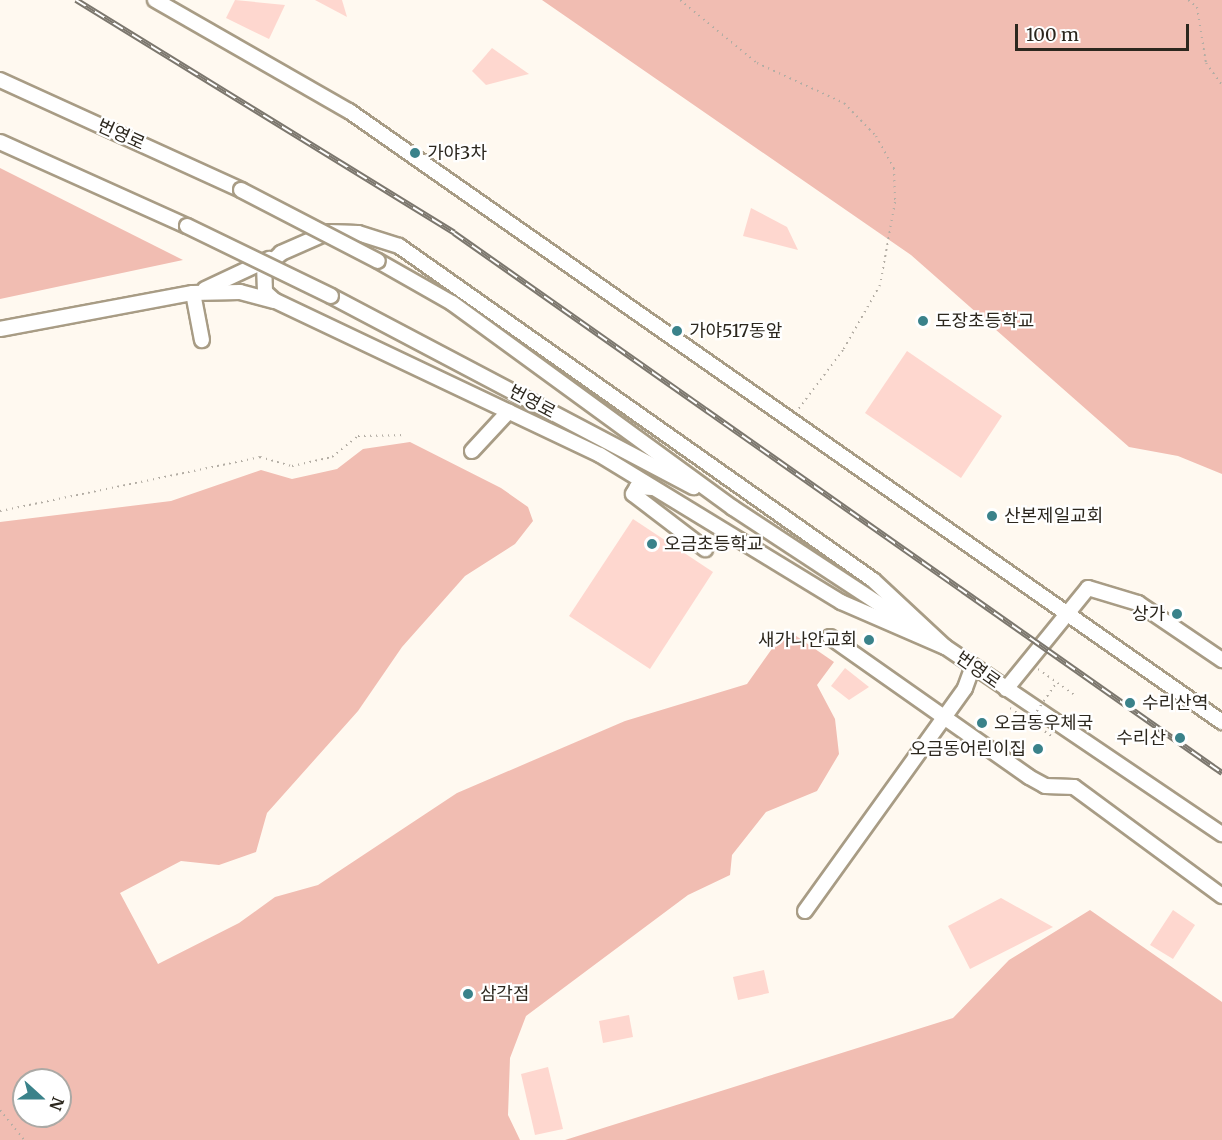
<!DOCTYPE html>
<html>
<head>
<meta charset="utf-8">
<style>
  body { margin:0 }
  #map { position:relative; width:1222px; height:1140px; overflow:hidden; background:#fff9f0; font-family:Merriweather,"Noto Sans KR",serif }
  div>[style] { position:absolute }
  .green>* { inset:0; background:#fed7cf }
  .forest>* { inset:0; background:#f1bdb2 }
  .path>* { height:2px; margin-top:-1px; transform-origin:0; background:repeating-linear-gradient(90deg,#b3ada4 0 1.5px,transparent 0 6px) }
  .roads { filter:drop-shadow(2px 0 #a89c85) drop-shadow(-2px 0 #a89c85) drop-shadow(0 2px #a89c85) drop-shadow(0 -2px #a89c85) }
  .minor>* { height:14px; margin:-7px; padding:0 7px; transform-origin:7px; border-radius:7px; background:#fff }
  .rail>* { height:6px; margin-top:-3px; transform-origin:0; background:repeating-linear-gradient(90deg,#fff 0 11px,#7c776e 0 22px); box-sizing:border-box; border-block:2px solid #7c776e }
  .path-bridge>* { height:2px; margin-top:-1px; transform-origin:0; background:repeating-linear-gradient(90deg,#b3ada4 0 1.5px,transparent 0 6px) }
  .bridges { filter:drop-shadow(2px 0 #a89c85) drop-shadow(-2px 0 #a89c85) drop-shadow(0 2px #a89c85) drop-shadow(0 -2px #a89c85) }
  .minor-bridge>* { height:14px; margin:-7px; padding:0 7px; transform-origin:7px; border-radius:7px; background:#fff }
  .dots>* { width:16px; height:16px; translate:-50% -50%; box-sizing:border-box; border:3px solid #fff; border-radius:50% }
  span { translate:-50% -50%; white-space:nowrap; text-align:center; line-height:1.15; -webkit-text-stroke:4.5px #fff; paint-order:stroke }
  .street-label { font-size:18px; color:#2c271e }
  .poi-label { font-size:18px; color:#2c271e }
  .left { translate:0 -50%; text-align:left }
  .right { translate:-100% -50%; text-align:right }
  .north { position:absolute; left:12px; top:1068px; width:60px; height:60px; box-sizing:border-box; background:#fff; border:2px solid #aba9a5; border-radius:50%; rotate:111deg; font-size:16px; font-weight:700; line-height:24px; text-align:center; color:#2c271e }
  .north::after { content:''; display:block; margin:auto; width:21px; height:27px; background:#3a828a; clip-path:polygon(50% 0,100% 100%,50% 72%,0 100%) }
  .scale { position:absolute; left:1015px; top:24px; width:174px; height:27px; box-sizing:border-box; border:3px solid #2c271e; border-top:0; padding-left:8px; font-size:18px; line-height:21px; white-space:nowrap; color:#2c271e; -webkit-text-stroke:4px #fff; paint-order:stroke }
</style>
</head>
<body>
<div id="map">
  <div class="green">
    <i style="clip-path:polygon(235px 0,285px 5px,269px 39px,226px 18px)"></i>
    <i style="clip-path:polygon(315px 0,342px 0,347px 17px)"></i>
    <i style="clip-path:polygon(492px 48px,529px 74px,486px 85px,472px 71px)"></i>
    <i style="clip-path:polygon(751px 208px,787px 227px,798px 250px,743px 236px)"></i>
    <i style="clip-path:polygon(907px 351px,1002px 416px,961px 478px,865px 413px)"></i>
    <i style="clip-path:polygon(633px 519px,713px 572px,650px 669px,569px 616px)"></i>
    <i style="clip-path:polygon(845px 668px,869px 687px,849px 700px,831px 686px)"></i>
    <i style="clip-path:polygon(1001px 898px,1053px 927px,970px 969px,948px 926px)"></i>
    <i style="clip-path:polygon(1173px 910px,1195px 925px,1173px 959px,1150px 945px)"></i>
    <i style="clip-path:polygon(764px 970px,769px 993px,738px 1000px,733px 977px)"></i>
    <i style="clip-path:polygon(629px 1015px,633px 1037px,603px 1043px,599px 1021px)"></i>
    <i style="clip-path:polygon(548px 1067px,563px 1129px,535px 1135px,521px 1074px)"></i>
  </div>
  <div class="forest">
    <i style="clip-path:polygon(542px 0,1222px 0,1222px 474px,1178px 456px,1129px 447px,911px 255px)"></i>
    <i style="clip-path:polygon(0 168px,183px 260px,0 299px)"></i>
    <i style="clip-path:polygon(evenodd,410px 442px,501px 488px,528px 507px,533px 521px,515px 544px,465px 576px,402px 647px,358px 711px,267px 813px,256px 852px,219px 865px,181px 861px,120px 893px,158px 964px,239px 923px,275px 897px,318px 885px,457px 793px,625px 721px,747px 684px,786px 629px,834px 662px,817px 685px,835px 719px,839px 754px,817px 791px,766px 812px,732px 855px,730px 875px,688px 895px,526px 1016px,510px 1058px,508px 1115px,520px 1140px,0 1140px,0 522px,171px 501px,261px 470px,292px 479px,337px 469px,363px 449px,410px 442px,24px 1080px,60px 1080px,60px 1116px,24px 1116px,24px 1080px)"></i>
    <i style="clip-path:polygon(1090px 910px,1222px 1002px,1222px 1140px,565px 1140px,953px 1018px,1009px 960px)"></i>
  </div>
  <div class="path">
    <i style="left:680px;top:0;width:99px;rotate:39.3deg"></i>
    <i style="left:757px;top:63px;width:96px;rotate:24.7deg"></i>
    <i style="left:844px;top:103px;width:46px;rotate:45.9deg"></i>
    <i style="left:876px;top:136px;width:37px;rotate:61deg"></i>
    <i style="left:894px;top:168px;width:34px;rotate:88deg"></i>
    <i style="left:895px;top:202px;width:84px;rotate:100.2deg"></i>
    <i style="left:880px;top:285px;width:75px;rotate:119.6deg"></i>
    <i style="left:843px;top:350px;width:76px;rotate:127deg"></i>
    <i style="left:1188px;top:0;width:11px;rotate:38deg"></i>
    <i style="left:1197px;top:7px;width:57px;rotate:80.9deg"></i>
    <i style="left:1206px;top:63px;width:27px;rotate:54deg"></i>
    <i style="left:0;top:511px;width:266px;rotate:-11.7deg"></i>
    <i style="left:260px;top:457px;width:33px;rotate:16deg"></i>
    <i style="left:292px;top:466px;width:41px;rotate:-12.7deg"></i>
    <i style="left:332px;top:457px;width:33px;rotate:-39deg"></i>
    <i style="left:358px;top:436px;width:48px;rotate:-1.2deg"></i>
    <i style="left:1038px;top:669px;width:47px;rotate:35.4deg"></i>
    <i style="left:1010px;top:708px;width:52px;rotate:34deg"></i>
    <i style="left:0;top:1110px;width:38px;rotate:51deg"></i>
  </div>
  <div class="roads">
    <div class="minor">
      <i style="left:155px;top:0;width:224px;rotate:29.8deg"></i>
      <i style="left:349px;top:111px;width:1066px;rotate:34.99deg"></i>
      <i style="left:0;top:80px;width:265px;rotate:24.5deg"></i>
      <i style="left:0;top:142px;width:205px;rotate:24.2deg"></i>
      <i style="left:329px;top:232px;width:29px;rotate:2deg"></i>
      <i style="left:358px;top:233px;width:43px;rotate:17.6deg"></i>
      <i style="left:399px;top:246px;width:580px;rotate:35.17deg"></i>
      <i style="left:873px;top:580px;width:98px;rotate:42.9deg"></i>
      <i style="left:945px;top:647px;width:113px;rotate:-156.6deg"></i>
      <i style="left:841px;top:602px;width:282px;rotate:-148.6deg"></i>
      <i style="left:600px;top:455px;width:360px;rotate:-154.6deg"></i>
      <i style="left:275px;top:301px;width:13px;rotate:-138deg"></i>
      <i style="left:265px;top:292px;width:23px;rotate:-92deg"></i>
      <i style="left:264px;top:269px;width:23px;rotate:-43deg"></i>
      <i style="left:281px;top:253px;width:52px;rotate:-23.6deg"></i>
      <i style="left:378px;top:261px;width:85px;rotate:29.6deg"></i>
      <i style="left:452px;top:303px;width:348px;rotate:36.1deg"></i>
      <i style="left:733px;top:508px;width:217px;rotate:33.3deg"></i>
      <i style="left:205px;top:289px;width:71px;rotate:-25.1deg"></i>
      <i style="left:193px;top:293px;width:48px;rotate:79.2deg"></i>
      <i style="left:331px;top:296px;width:410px;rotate:27.8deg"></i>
      <i style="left:0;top:329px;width:196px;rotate:-10.6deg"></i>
      <i style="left:193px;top:293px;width:47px;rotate:-1.2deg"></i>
      <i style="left:240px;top:292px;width:34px;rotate:15deg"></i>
      <i style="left:472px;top:451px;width:54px;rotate:-47.2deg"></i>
      <i style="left:652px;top:488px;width:15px;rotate:-176deg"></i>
      <i style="left:637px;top:487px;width:8px;rotate:120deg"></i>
      <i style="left:633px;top:494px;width:91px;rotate:37.4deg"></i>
      <i style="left:830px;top:637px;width:243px;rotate:35.1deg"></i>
      <i style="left:1029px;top:777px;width:18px;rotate:29deg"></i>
      <i style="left:1045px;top:786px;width:29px;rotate:2deg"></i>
      <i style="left:1074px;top:787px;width:184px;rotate:36.4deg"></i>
      <i style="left:938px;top:642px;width:343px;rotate:34.1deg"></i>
      <i style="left:1006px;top:689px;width:130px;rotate:-50.9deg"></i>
      <i style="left:1088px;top:588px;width:52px;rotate:16.7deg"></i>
      <i style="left:1138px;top:603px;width:102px;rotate:34.2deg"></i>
      <i style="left:805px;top:911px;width:274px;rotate:-54.3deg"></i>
      <i style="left:965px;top:688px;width:23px;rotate:-70deg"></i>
    </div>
  </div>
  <div class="rail">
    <i style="left:76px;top:0;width:444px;rotate:31.6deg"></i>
    <i style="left:454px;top:233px;width:939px;rotate:35.11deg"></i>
  </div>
  <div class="path-bridge">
    <i style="left:1030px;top:721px;width:47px;rotate:-55.3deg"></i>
  </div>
  <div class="bridges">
    <div class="minor-bridge">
      <i style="left:241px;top:190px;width:154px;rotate:27.4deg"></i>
      <i style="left:187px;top:226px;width:160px;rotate:25.9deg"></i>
    </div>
  </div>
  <div class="dots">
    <i style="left:415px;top:153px;background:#3a828a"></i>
    <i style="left:923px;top:321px;background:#3a828a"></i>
    <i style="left:677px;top:331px;background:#3a828a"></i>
    <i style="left:992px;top:516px;background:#3a828a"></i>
    <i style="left:652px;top:544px;background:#3a828a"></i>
    <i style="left:1177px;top:614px;background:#3a828a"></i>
    <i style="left:869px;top:640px;background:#3a828a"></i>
    <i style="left:1130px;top:703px;background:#3a828a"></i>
    <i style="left:982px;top:723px;background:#3a828a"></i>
    <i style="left:1180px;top:738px;background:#3a828a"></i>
    <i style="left:1038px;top:749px;background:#3a828a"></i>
    <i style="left:468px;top:994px;background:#3a828a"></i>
  </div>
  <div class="street-label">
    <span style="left:121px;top:135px;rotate:24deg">번영로</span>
    <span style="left:532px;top:402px;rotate:28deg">번영로</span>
    <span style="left:978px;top:670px;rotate:35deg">번영로</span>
  </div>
  <div class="poi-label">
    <span class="left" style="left:427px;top:153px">가야3차</span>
    <span class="left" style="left:935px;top:321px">도장초등학교</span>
    <span class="left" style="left:689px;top:331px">가야517동앞</span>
    <span class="left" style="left:1004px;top:516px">산본제일교회</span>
    <span class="left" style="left:664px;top:544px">오금초등학교</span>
    <span class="right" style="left:1165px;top:614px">상가</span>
    <span class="right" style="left:857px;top:640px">새가나안교회</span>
    <span class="left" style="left:1142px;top:703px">수리산역</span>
    <span class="left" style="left:994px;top:723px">오금동우체국</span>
    <span class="right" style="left:1166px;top:738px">수리산</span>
    <span class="right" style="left:1026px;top:749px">오금동어린이집</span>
    <span class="left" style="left:480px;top:994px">삼각점</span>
  </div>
  <div class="north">N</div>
  <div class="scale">100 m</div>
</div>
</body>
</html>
